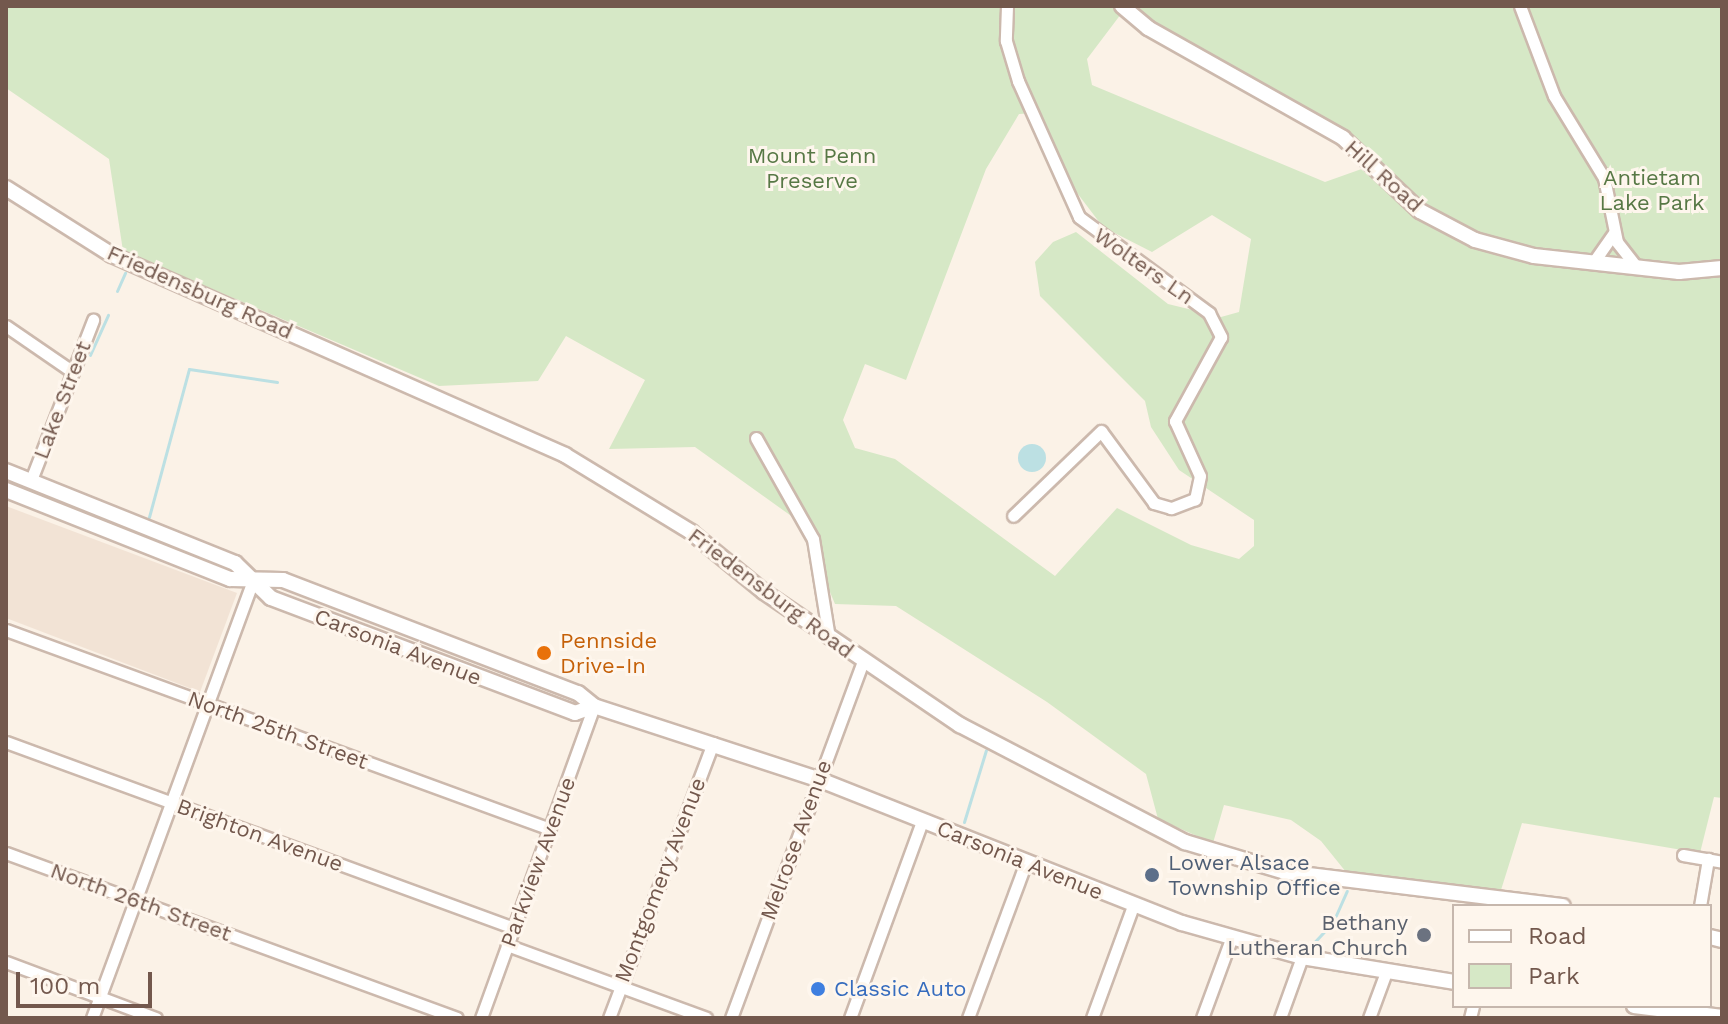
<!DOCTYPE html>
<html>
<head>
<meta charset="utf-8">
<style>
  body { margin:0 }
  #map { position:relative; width:1728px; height:1024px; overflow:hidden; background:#fbf2e7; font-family:"Work Sans",sans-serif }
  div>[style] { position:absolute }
  .residential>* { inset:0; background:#f2e3d5 }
  .green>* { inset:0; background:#d6e8c6 }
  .water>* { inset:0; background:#bce0e3 }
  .round { border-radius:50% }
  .stream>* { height:3px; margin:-1.5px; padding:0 1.5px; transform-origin:1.5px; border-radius:1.5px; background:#bce0e3 }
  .roads { filter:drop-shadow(2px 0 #ccb9ad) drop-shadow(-2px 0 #ccb9ad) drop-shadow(0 2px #ccb9ad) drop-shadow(0 -2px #ccb9ad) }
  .street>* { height:11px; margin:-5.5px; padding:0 5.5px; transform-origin:5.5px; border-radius:5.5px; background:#fff }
  .secondary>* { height:14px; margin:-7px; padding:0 7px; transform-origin:7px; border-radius:7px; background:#fff }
  .dots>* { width:22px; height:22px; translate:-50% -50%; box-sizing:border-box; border:4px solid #fef6ed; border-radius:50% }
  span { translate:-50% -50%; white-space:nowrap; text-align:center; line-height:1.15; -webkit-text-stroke:6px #fef6ed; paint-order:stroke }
  .park-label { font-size:22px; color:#577845 }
  .street-label { font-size:22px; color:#73584d }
  .food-label { font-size:22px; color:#c56008 }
  .left { translate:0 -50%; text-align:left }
  .service-label { font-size:22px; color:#4e5e75 }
  .worship-label { font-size:22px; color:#5b616d }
  .right { translate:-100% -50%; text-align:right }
  .shop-label { font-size:22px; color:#366cbe }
  .frame { position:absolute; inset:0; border:8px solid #73584d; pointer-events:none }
  .legend { position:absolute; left:1452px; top:904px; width:260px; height:104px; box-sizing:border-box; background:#fef6ed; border:2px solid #c6b7ad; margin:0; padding:10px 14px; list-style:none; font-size:24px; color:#73584d }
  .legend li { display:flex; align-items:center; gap:16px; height:40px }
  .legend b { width:40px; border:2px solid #c6b7ad }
  .scale { position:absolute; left:16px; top:972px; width:136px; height:36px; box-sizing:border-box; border:4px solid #73584d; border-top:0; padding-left:10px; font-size:24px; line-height:28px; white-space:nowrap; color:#73584d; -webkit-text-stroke:6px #fef6ed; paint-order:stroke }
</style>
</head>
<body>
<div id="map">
  <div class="residential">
    <i style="clip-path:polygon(6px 506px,237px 593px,200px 692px,6px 618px)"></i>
  </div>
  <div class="green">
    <i style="clip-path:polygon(evenodd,6px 6px,1722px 6px,1722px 798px,1714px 797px,1700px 853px,1522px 823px,1501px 890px,1346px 872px,1321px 841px,1291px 820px,1224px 805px,1213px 843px,1158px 819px,1146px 774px,1047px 702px,896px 606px,835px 604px,801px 523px,695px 447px,609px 449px,645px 380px,566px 336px,538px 381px,439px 386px,123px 251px,109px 159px,6px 88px,6px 6px,1121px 14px,1342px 142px,1370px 166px,1325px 182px,1092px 85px,1087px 59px,1121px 14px,6px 6px,1037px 113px,1068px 181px,1103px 227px,1152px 252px,1212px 215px,1251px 239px,1239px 312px,1221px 317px,1168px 304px,1076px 232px,1053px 242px,1035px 262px,1040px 296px,1145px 401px,1151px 427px,1179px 470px,1254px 520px,1254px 546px,1239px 559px,1191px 545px,1117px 508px,1055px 576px,895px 459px,855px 448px,843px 420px,865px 364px,906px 380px,986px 169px,1019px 114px,1037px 113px)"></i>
  </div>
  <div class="water">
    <i class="round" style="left:1018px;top:444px;width:28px;height:28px"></i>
  </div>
  <div class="stream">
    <i style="left:117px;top:291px;width:20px;rotate:-66deg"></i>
    <i style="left:90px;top:355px;width:44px;rotate:-65.8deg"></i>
    <i style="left:149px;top:517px;width:153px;rotate:-74.9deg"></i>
    <i style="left:189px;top:369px;width:89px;rotate:8.4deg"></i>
    <i style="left:964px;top:822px;width:75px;rotate:-73deg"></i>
    <i style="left:1307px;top:950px;width:38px;rotate:-47deg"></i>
    <i style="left:1333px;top:922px;width:34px;rotate:-66deg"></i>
  </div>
  <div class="roads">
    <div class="street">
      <i style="left:1007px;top:6px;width:35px;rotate:92deg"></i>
      <i style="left:1006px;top:41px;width:42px;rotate:73.3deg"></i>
      <i style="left:1018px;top:81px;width:149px;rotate:65.8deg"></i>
      <i style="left:1079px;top:217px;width:162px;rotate:36.4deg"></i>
      <i style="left:1209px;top:313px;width:27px;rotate:63deg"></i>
      <i style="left:1221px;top:337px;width:96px;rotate:118.7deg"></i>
      <i style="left:1175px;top:421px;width:60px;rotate:65.6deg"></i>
      <i style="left:1200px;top:476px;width:24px;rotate:102deg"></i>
      <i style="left:1195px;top:499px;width:26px;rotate:159deg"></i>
      <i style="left:1171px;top:508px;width:18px;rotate:-164deg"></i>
      <i style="left:1154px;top:503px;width:89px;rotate:-126.4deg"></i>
      <i style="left:1101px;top:431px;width:122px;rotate:136deg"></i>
      <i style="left:1520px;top:6px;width:96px;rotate:69.3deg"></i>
      <i style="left:1554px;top:96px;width:96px;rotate:58.6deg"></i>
      <i style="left:1604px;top:178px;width:65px;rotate:78.5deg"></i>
      <i style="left:1617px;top:242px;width:31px;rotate:52deg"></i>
      <i style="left:1595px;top:260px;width:33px;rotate:-55deg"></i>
      <i style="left:6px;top:326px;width:81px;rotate:34.5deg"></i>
      <i style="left:756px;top:438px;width:116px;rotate:60.6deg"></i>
      <i style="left:813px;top:539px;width:100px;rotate:80.8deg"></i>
      <i style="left:31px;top:480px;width:172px;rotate:-68.8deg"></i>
      <i style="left:6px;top:630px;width:579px;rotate:20.09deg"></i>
      <i style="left:6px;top:742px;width:541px;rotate:20.11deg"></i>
      <i style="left:6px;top:853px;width:480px;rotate:20.1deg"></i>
      <i style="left:1683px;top:855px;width:40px;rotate:10deg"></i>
      <i style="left:1700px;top:906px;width:48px;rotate:-80.3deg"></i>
      <i style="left:507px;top:945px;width:212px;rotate:20.1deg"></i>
      <i style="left:6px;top:962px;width:160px;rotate:20.5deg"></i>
      <i style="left:92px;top:1018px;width:467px;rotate:-69.8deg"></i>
      <i style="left:481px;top:1018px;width:332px;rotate:-70.1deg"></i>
      <i style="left:609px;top:1018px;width:294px;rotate:-69.3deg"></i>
      <i style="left:731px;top:1018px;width:380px;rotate:-69.7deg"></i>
      <i style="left:850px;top:1018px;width:210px;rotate:-69.9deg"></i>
      <i style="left:968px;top:1018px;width:166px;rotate:-69.6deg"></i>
      <i style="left:1092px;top:1018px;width:122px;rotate:-69.9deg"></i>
      <i style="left:1202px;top:1018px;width:84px;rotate:-69.8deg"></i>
      <i style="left:1280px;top:1018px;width:65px;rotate:-70.2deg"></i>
      <i style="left:1369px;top:1018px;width:49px;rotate:-69.7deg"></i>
      <i style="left:1470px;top:1018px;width:12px;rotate:-76deg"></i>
    </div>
    <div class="secondary">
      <i style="left:1122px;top:6px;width:34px;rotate:40deg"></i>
      <i style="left:1148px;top:28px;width:224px;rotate:29.4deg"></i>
      <i style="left:1343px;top:138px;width:106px;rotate:43.5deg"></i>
      <i style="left:1420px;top:211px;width:62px;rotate:27.8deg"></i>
      <i style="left:1475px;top:240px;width:61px;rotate:15.2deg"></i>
      <i style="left:1534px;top:256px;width:146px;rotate:6.3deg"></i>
      <i style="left:1679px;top:272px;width:43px;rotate:-5.3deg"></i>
      <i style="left:6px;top:188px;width:125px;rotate:32.3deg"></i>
      <i style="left:112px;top:255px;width:495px;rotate:23.8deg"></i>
      <i style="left:565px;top:455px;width:148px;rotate:31.4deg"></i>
      <i style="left:691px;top:532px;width:94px;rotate:39.4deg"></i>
      <i style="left:764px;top:592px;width:237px;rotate:34.2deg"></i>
      <i style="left:960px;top:725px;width:254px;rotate:27.5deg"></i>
      <i style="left:1185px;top:842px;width:104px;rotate:16.7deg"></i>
      <i style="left:1285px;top:872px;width:280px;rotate:7deg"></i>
      <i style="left:6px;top:471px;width:247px;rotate:21.9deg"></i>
      <i style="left:235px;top:563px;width:50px;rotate:44.2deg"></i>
      <i style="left:271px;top:598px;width:325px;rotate:20.7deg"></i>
      <i style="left:575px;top:713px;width:20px;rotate:-20deg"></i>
      <i style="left:6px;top:490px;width:241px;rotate:21.7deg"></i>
      <i style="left:230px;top:579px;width:53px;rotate:1.1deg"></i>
      <i style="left:283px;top:580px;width:316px;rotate:21deg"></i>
      <i style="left:578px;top:693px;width:21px;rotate:39deg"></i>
      <i style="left:594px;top:706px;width:236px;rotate:18.1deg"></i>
      <i style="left:818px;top:779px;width:391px;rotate:21.6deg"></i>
      <i style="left:1182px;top:923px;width:125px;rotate:15.8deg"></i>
      <i style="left:1302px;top:957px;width:154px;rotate:9.3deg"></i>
      <i style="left:1710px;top:937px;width:12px;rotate:14deg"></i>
      <i style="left:1634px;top:1006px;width:89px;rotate:7.1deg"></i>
    </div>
  </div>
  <div class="dots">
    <i style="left:544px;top:653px;background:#e8710a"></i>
    <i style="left:1152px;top:875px;background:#5c6f8a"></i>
    <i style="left:1424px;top:935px;background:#6b7280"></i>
    <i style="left:818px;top:989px;background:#3f7fe0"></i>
  </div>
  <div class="park-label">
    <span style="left:812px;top:168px">Mount Penn<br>Preserve</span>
    <span style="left:1652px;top:190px">Antietam<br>Lake Park</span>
  </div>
  <div class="street-label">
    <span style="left:1384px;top:176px;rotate:42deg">Hill Road</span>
    <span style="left:1144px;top:266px;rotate:35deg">Wolters Ln</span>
    <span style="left:200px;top:292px;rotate:24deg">Friedensburg Road</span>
    <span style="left:62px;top:400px;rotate:-69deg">Lake Street</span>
    <span style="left:771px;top:593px;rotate:37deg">Friedensburg Road</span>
    <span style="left:398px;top:647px;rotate:21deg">Carsonia Avenue</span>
    <span style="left:278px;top:730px;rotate:20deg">North 25th Street</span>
    <span style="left:260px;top:835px;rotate:20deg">Brighton Avenue</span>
    <span style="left:796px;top:840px;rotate:-70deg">Melrose Avenue</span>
    <span style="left:1020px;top:860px;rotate:22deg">Carsonia Avenue</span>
    <span style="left:538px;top:862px;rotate:-70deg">Parkview Avenue</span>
    <span style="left:660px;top:880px;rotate:-69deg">Montgomery Avenue</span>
    <span style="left:141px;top:902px;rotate:20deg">North 26th Street</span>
  </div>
  <div class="food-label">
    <span class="left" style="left:560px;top:653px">Pennside<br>Drive-In</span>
  </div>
  <div class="service-label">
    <span class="left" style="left:1168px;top:875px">Lower Alsace<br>Township Office</span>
  </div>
  <div class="worship-label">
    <span class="right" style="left:1408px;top:935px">Bethany<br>Lutheran Church</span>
  </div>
  <div class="shop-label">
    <span class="left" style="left:834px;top:989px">Classic Auto</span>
  </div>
  <div class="frame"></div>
  <ul class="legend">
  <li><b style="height:10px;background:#fff"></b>Road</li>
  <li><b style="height:22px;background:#d6e8c6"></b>Park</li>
  </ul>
  <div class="scale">100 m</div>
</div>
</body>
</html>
